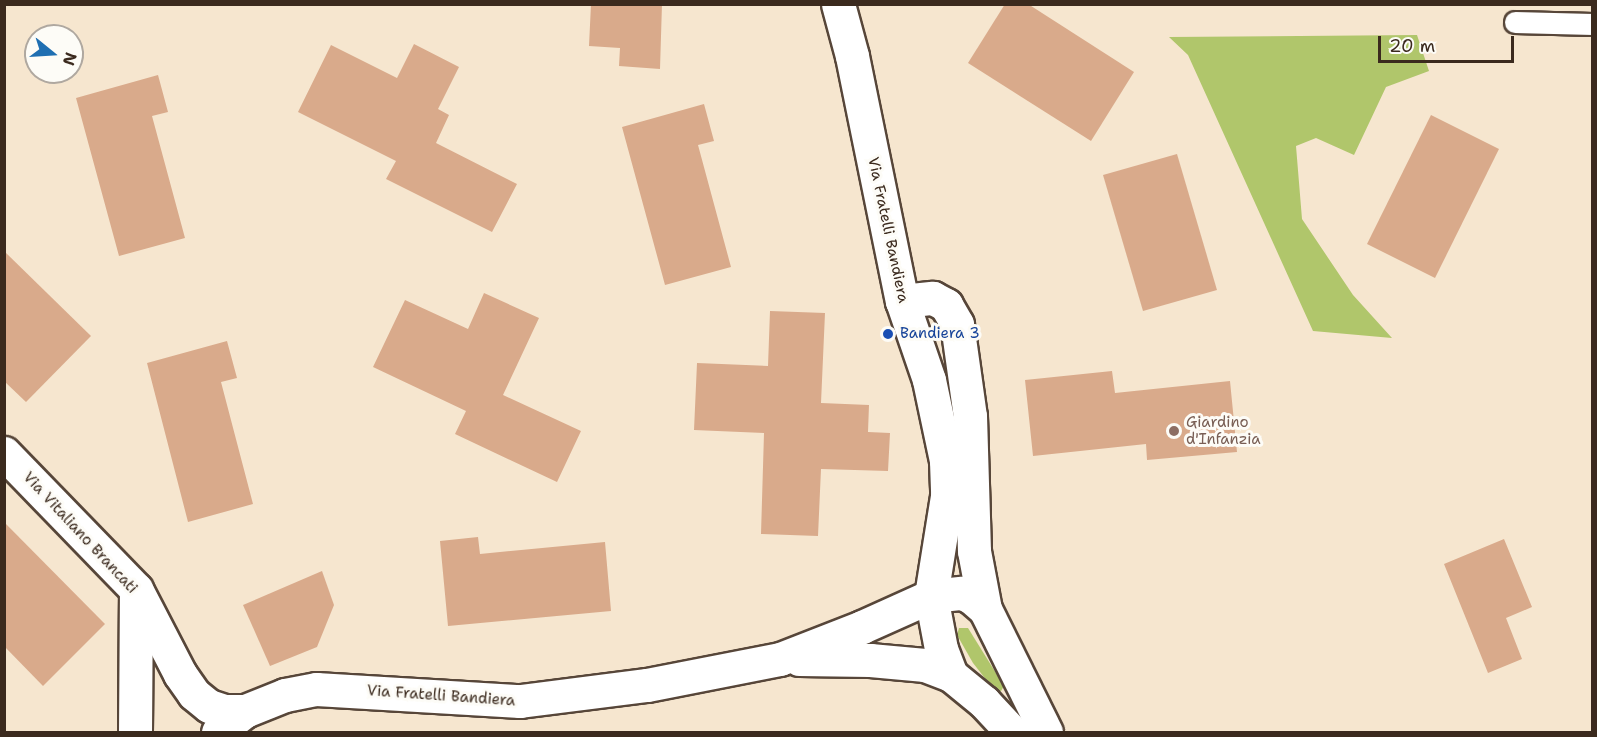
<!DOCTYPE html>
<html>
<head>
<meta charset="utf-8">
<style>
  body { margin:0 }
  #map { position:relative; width:1597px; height:737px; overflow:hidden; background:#f6e6cf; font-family:"Shantell Sans",sans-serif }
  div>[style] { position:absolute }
  .green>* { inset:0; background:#b0c66b }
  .building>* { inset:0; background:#d9aa8b }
  .roads { filter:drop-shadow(2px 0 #574639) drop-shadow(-2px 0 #574639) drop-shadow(0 2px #574639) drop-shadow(0 -2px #574639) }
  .lane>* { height:21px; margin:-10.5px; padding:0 10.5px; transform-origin:10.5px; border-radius:10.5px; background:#fff }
  .street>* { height:33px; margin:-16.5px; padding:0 16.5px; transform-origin:16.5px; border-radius:16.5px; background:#fff }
  .secondary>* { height:33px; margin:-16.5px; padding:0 16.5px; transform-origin:16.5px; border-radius:16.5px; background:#fff }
  .dots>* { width:16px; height:16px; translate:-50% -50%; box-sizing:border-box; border:3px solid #fdfcf7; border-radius:50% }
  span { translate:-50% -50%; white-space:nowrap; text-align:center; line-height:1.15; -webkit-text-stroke:6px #fdfcf7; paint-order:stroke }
  .street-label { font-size:15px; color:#3b2a1e }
  .transit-label { font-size:15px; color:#164399 }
  .left { translate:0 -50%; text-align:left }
  .education-label { font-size:15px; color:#785e54 }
  .frame { position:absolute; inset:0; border:6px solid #3b2a1e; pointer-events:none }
  .north { position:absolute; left:24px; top:24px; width:60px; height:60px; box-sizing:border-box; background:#fdfcf7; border:2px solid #afa8a0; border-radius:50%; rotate:108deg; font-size:16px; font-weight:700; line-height:24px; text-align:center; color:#3b2a1e }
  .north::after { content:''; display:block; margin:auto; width:21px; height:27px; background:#1f6fb2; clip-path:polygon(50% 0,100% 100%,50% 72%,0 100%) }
  .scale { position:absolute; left:1378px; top:36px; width:136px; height:27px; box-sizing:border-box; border:3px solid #3b2a1e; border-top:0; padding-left:8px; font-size:18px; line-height:21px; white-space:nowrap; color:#3b2a1e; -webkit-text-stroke:4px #fdfcf7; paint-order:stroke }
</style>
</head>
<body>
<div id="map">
  <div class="green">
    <i style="clip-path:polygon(1417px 35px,1429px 71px,1386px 87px,1354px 155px,1316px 138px,1296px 146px,1302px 219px,1353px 295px,1392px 338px,1313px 331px,1188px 55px,1169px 37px)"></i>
    <i style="clip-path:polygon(959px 628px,968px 628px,1004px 686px,1001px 691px,995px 691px,973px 663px,957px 635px)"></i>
  </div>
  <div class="building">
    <i style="clip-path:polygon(591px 4px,662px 4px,660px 69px,619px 66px,620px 48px,589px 46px)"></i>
    <i style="clip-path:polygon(1005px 4px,1028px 4px,1134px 72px,1091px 141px,968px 63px)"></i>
    <i style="clip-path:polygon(414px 44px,459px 67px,438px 109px,449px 115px,436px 143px,517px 184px,492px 232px,386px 179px,396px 161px,298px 112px,331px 45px,397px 78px)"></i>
    <i style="clip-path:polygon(158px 75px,168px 112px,152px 116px,185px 238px,119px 256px,76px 98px)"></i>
    <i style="clip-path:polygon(704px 104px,714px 141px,698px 145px,731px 267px,665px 285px,622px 127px)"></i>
    <i style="clip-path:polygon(1431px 115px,1499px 149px,1435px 278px,1367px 244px)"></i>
    <i style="clip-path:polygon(1177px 154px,1217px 290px,1143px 311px,1103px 175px)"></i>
    <i style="clip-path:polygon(4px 251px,91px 336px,26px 402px,4px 381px)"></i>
    <i style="clip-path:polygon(484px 293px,539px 318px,503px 395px,581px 431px,557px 482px,455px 434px,466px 411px,373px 367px,405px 300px,468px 329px)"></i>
    <i style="clip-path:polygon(770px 311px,825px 313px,821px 403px,869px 405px,868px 432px,890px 433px,888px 471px,821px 469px,818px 536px,761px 534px,764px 433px,694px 430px,697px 363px,768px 366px)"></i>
    <i style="clip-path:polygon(227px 341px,237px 378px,221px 382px,253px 504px,188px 522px,147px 363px)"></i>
    <i style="clip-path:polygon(1112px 371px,1115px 393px,1230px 381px,1237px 452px,1147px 460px,1146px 444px,1033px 456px,1025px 380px)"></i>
    <i style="clip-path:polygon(4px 522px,105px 624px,43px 686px,4px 646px)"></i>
    <i style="clip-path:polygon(478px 537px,480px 554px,605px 542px,611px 611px,448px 626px,440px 541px)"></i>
    <i style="clip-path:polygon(1504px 539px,1532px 607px,1506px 618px,1522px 659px,1488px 673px,1444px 564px)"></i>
    <i style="clip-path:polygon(322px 571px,334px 605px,317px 647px,270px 666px,243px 605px)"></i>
  </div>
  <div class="roads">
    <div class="lane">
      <i style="left:1515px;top:22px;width:77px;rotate:1.5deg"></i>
    </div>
    <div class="street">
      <i style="left:838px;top:4px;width:54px;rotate:74.9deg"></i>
      <i style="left:852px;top:56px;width:250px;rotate:78.5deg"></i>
      <i style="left:902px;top:301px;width:83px;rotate:71.1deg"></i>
      <i style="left:929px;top:380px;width:83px;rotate:78.1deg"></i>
      <i style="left:946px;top:461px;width:35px;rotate:88deg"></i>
      <i style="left:947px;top:496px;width:101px;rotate:99.1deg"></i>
      <i style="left:931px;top:596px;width:54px;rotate:79.3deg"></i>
      <i style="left:941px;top:649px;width:28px;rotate:69deg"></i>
      <i style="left:902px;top:301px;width:31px;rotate:-6deg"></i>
      <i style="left:933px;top:298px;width:15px;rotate:28deg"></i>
      <i style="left:946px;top:305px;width:22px;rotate:60deg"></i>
      <i style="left:957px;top:324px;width:93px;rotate:82deg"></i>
      <i style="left:970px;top:416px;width:135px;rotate:88.3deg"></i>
      <i style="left:974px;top:551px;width:59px;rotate:79.3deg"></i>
    </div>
    <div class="secondary">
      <i style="left:4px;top:453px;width:190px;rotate:45.9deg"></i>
      <i style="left:136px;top:589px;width:96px;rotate:62.6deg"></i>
      <i style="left:180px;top:674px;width:24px;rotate:55deg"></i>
      <i style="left:194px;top:694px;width:19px;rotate:39deg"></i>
      <i style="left:209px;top:706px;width:16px;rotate:18deg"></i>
      <i style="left:224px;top:711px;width:21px"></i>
      <i style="left:799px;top:659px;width:71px;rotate:0.8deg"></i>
      <i style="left:870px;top:660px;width:55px;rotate:5.2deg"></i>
      <i style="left:925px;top:665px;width:28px;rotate:21deg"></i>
      <i style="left:951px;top:675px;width:43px;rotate:39.3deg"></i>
      <i style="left:984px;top:702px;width:41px;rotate:47deg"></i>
      <i style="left:135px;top:732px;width:136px;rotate:-89.6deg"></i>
      <i style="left:218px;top:732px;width:34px;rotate:-38deg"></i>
      <i style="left:245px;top:711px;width:43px;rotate:-21.8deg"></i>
      <i style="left:285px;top:695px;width:32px;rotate:-11deg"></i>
      <i style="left:316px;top:689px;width:204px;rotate:3.4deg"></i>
      <i style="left:520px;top:701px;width:128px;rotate:-7.2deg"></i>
      <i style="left:647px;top:685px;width:136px;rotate:-11.1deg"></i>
      <i style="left:780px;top:659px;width:88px;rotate:-21.3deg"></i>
      <i style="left:862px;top:627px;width:76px;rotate:-24.2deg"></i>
      <i style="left:931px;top:596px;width:31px;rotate:-6deg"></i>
      <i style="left:962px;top:593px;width:10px;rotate:24deg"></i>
      <i style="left:971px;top:597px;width:18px;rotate:41deg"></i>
      <i style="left:985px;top:609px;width:137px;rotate:63.6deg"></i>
    </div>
  </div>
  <div class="dots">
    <i style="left:888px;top:334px;background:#1a4fb4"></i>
    <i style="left:1174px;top:431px;background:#8d6e63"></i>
  </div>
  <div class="street-label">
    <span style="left:888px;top:230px;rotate:78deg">Via Fratelli Bandiera</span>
    <span style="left:80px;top:533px;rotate:47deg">Via Vitaliano Brancati</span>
    <span style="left:441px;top:696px;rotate:4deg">Via Fratelli Bandiera</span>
  </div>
  <div class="transit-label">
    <span class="left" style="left:900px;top:334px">Bandiera 3</span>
  </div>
  <div class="education-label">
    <span class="left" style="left:1186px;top:431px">Giardino<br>d'Infanzia</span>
  </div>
  <div class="frame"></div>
  <div class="north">N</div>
  <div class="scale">20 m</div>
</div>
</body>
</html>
